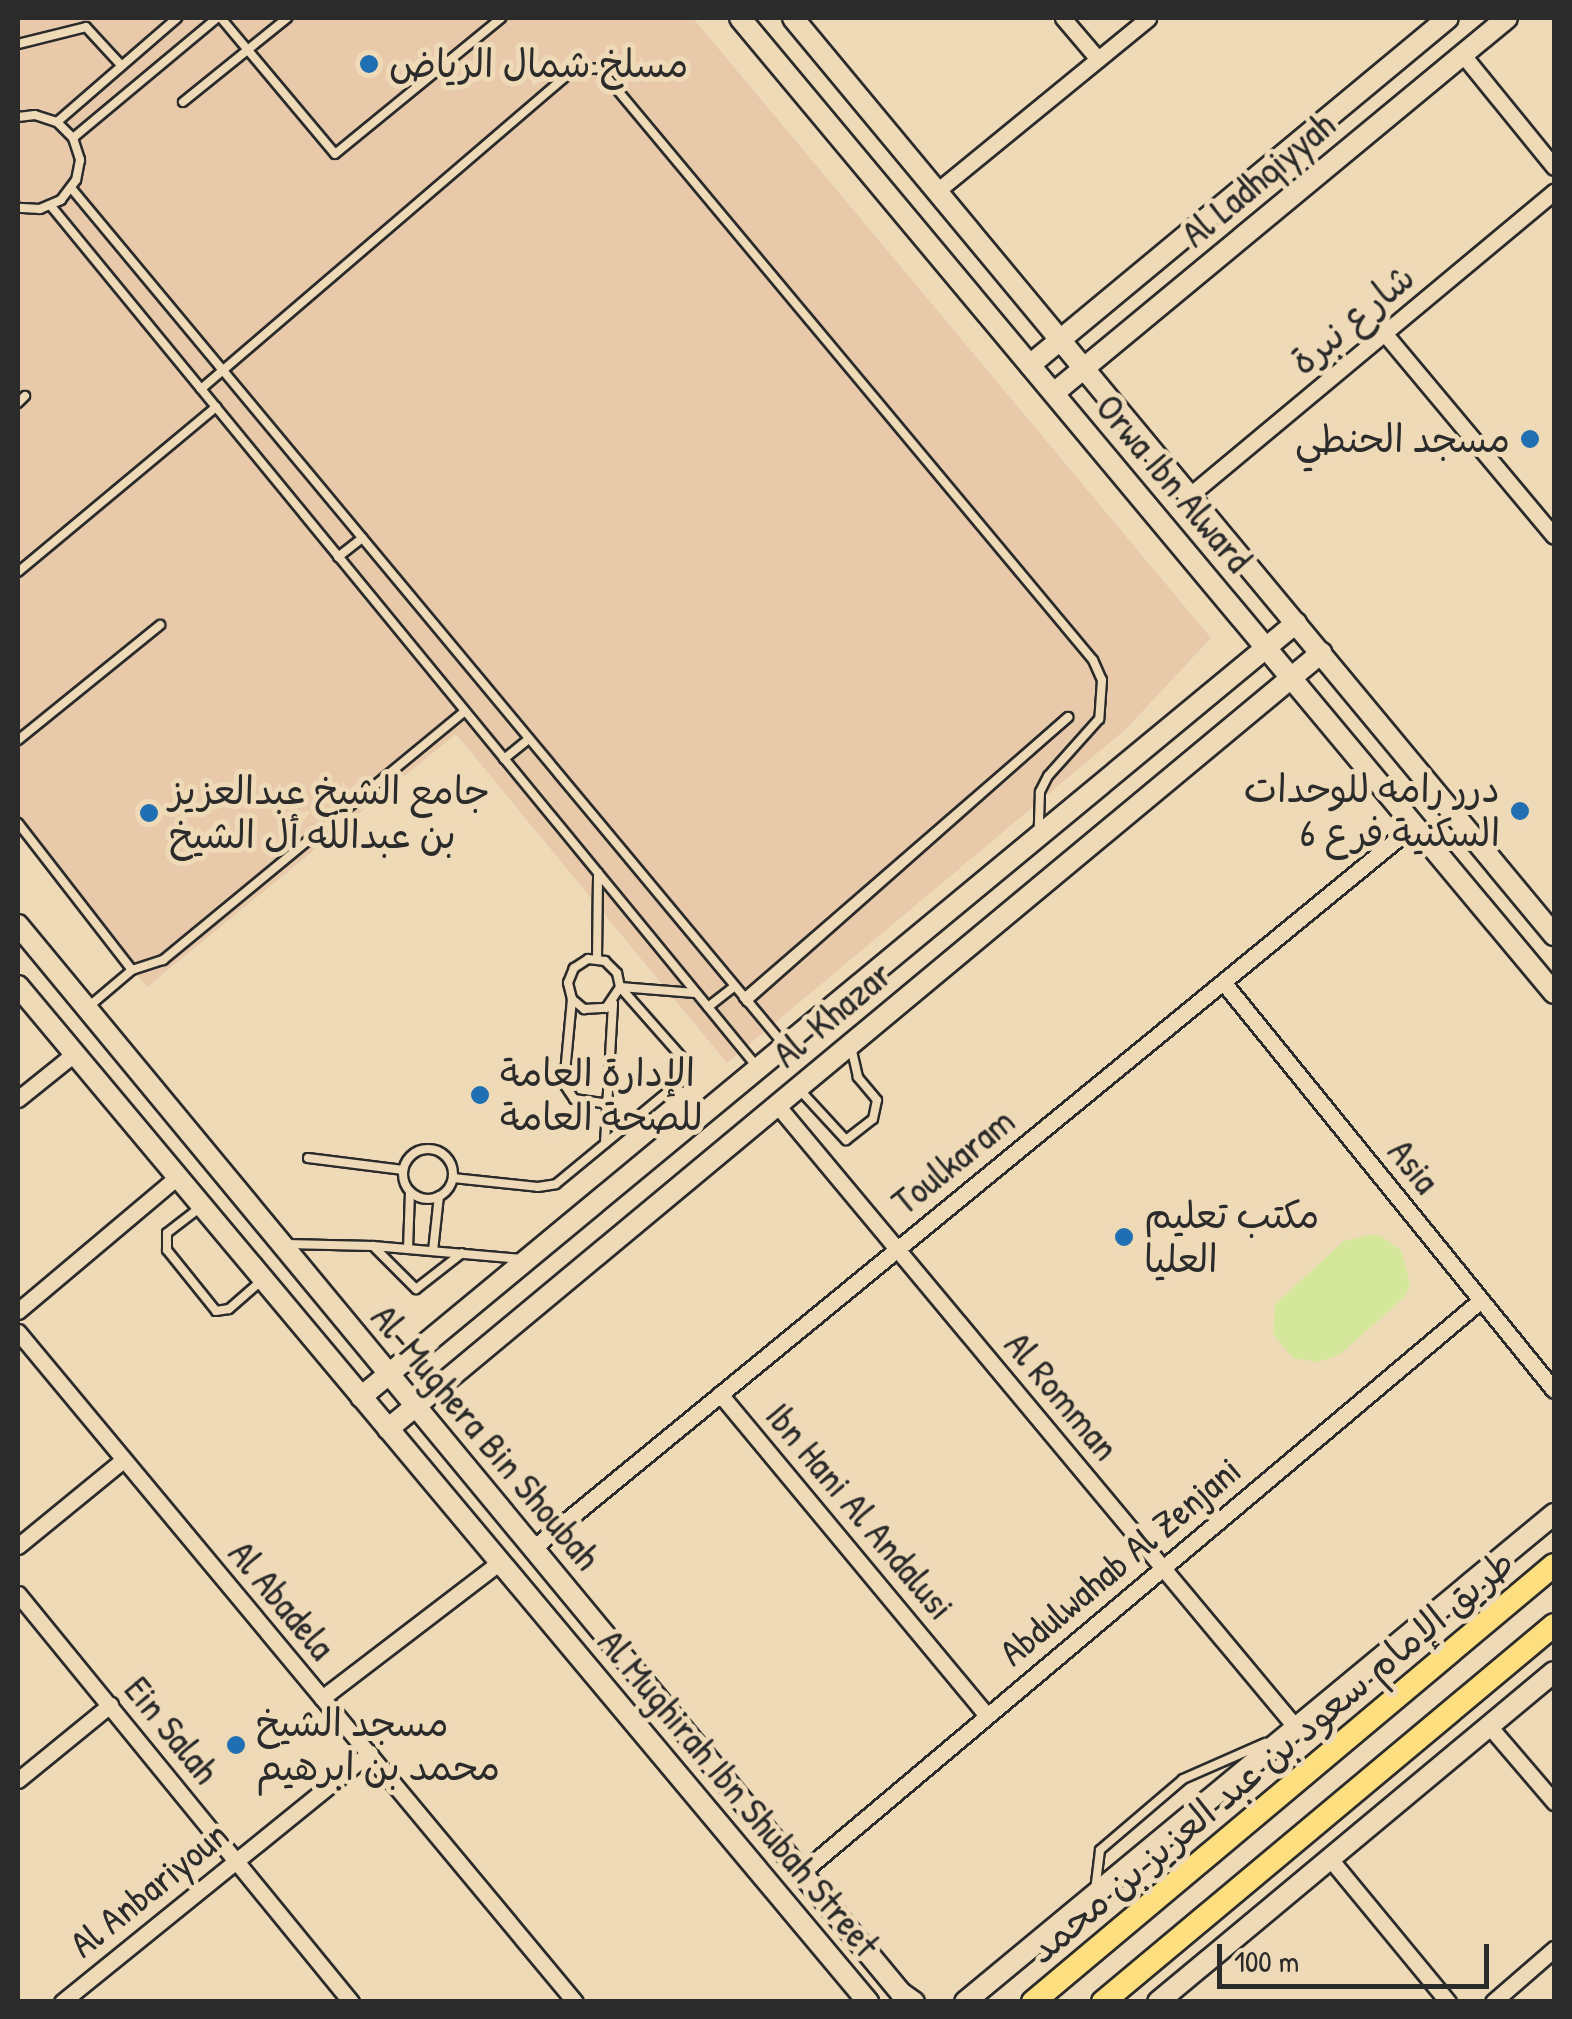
<!DOCTYPE html>
<html>
<head>
<meta charset="utf-8">
<style>
  body { margin:0 }
  #map { position:relative; width:1572px; height:2019px; overflow:hidden; background:#efdab8; font-family:"Patrick Hand","Playpen Sans Arabic",sans-serif }
  div>[style] { position:absolute }
  .built>* { inset:0; background:#e8caaa }
  .green>* { inset:0; background:#d5e79b }
  .roads { filter:drop-shadow(2px 0 #2b2b2b) drop-shadow(-2px 0 #2b2b2b) drop-shadow(0 2px #2b2b2b) drop-shadow(0 -2px #2b2b2b) }
  .lane>* { height:8px; margin:-4px; padding:0 4px; transform-origin:4px; border-radius:4px; background:#efdab8 }
  .lane>.ring { margin:-4px; padding:0; box-sizing:content-box; background:none; border:8px solid #efdab8; border-radius:50% }
  .street>* { height:15px; margin:-7.5px; padding:0 7.5px; transform-origin:7.5px; border-radius:7.5px; background:#efdab8 }
  .secondary>* { height:20px; margin:-10px; padding:0 10px; transform-origin:10px; border-radius:10px; background:#efdab8 }
  .primary>* { height:22px; margin:-11px; padding:0 11px; transform-origin:11px; border-radius:11px; background:#fedf80 }
  .dots>* { width:28px; height:28px; translate:-50% -50%; box-sizing:border-box; border:5px solid #efdab8; border-radius:50% }
  span { translate:-50% -50%; white-space:nowrap; text-align:center; line-height:1.15; -webkit-text-stroke:10px #efdab8; paint-order:stroke }
  .poi-label { font-size:38px; color:#2b2b2b }
  .left { translate:0 -50%; text-align:left }
  .right { translate:-100% -50%; text-align:right }
  .street-label { font-size:38px; color:#2b2b2b }
  .frame { position:absolute; inset:0; border:20px solid #2b2b2b; pointer-events:none }
  .scale { position:absolute; left:1217px; top:1944px; width:272px; height:45px; box-sizing:border-box; border:5px solid #2b2b2b; border-top:0; padding-left:12px; font-size:30px; line-height:35px; white-space:nowrap; color:#2b2b2b; -webkit-text-stroke:8px #efdab8; paint-order:stroke }
</style>
</head>
<body>
<div id="map">
  <div class="built">
    <i style="clip-path:polygon(18px 18px,693px 18px,1211px 638px,1126px 729px,727px 1063px,456px 734px,147px 987px,18px 831px)"></i>
  </div>
  <div class="green">
    <i style="clip-path:polygon(1368px 1235px,1381px 1236px,1401px 1250px,1410px 1283px,1405px 1297px,1339px 1355px,1318px 1362px,1293px 1358px,1273px 1334px,1275px 1304px,1344px 1241px)"></i>
  </div>
  <div class="roads">
    <div class="lane">
      <i style="left:221px;top:18px;width:177px;rotate:50deg"></i>
      <i style="left:335px;top:154px;width:215px;rotate:-39.3deg"></i>
      <i style="left:18px;top:44px;width:70px;rotate:-14deg"></i>
      <i style="left:86px;top:27px;width:50px;rotate:47.4deg"></i>
      <i style="left:183px;top:102px;width:134px;rotate:-38.9deg"></i>
      <i style="left:18px;top:117px;width:17px;rotate:-7deg"></i>
      <i style="left:35px;top:115px;width:23px;rotate:18deg"></i>
      <i style="left:57px;top:122px;width:23px;rotate:45deg"></i>
      <i style="left:73px;top:138px;width:23px;rotate:72deg"></i>
      <i style="left:80px;top:160px;width:20px;rotate:101deg"></i>
      <i style="left:76px;top:180px;width:25px;rotate:127deg"></i>
      <i style="left:61px;top:200px;width:23px;rotate:157deg"></i>
      <i style="left:40px;top:209px;width:22px;rotate:-177deg"></i>
      <i style="left:57px;top:122px;width:159px;rotate:-40.9deg"></i>
      <i style="left:73px;top:138px;width:187px;rotate:-39.8deg"></i>
      <i style="left:72px;top:189px;width:1115px;rotate:50.24deg"></i>
      <i style="left:51px;top:206px;width:1115px;rotate:50.64deg"></i>
      <i style="left:201px;top:389px;width:490px;rotate:-40.6deg"></i>
      <i style="left:573px;top:70px;width:26px;rotate:-4deg"></i>
      <i style="left:599px;top:68px;width:771px;rotate:50.16deg"></i>
      <i style="left:1093px;top:660px;width:22px;rotate:66deg"></i>
      <i style="left:1102px;top:680px;width:39px;rotate:94deg"></i>
      <i style="left:1099px;top:719px;width:76px;rotate:131.8deg"></i>
      <i style="left:1048px;top:776px;width:18px;rotate:117deg"></i>
      <i style="left:1040px;top:792px;width:37px;rotate:92deg"></i>
      <i style="left:18px;top:403px;width:10px;rotate:-45deg"></i>
      <i style="left:338px;top:557px;width:31px;rotate:-38deg"></i>
      <i style="left:18px;top:572px;width:258px;rotate:-39.8deg"></i>
      <i style="left:18px;top:740px;width:183px;rotate:-39deg"></i>
      <i style="left:504px;top:759px;width:32px;rotate:-39deg"></i>
      <i style="left:18px;top:823px;width:186px;rotate:52.2deg"></i>
      <i style="left:132px;top:970px;width:59px;rotate:139.8deg"></i>
      <i style="left:597px;top:959px;width:86px;rotate:-89.3deg"></i>
      <i style="left:132px;top:970px;width:33px;rotate:-18deg"></i>
      <i style="left:163px;top:960px;width:391px;rotate:-39.5deg"></i>
      <i style="left:620px;top:987px;width:75px;rotate:4.6deg"></i>
      <i style="left:744px;top:998px;width:429px;rotate:-40.9deg"></i>
      <i style="left:1068px;top:717px;width:429px;rotate:138.5deg"></i>
      <i style="left:572px;top:999px;width:16px;rotate:40deg"></i>
      <i style="left:584px;top:1009px;width:22px;rotate:-3deg"></i>
      <i style="left:606px;top:1008px;width:25px;rotate:-56deg"></i>
      <i style="left:620px;top:987px;width:14px;rotate:-102deg"></i>
      <i style="left:617px;top:973px;width:17px;rotate:-135deg"></i>
      <i style="left:605px;top:961px;width:17px;rotate:-173deg"></i>
      <i style="left:588px;top:959px;width:17px;rotate:147deg"></i>
      <i style="left:574px;top:968px;width:16px;rotate:112deg"></i>
      <i style="left:568px;top:983px;width:16px;rotate:76deg"></i>
      <i style="left:572px;top:999px;width:85px;rotate:95.4deg"></i>
      <i style="left:564px;top:1084px;width:18px;rotate:56deg"></i>
      <i style="left:574px;top:1099px;width:34px;rotate:8deg"></i>
      <i style="left:708px;top:1007px;width:34px;rotate:-38deg"></i>
      <i style="left:798px;top:1088px;width:71px;rotate:47.3deg"></i>
      <i style="left:846px;top:1140px;width:34px;rotate:-38deg"></i>
      <i style="left:873px;top:1119px;width:19px;rotate:-78deg"></i>
      <i style="left:877px;top:1100px;width:30px;rotate:-130deg"></i>
      <i style="left:858px;top:1077px;width:32px;rotate:-103deg"></i>
      <i style="left:605px;top:1143px;width:140px;rotate:-86.7deg"></i>
      <i class="ring" style="left:403px;top:1149px;width:42px;height:42px"></i>
      <i style="left:308px;top:1158px;width:96px;rotate:7.2deg"></i>
      <i style="left:453px;top:1178px;width:85px;rotate:6deg"></i>
      <i style="left:538px;top:1187px;width:18px;rotate:-9deg"></i>
      <i style="left:556px;top:1184px;width:168px;rotate:-39.5deg"></i>
      <i style="left:686px;top:1077px;width:14px;rotate:-86deg"></i>
      <i style="left:687px;top:1063px;width:101px;rotate:-131.4deg"></i>
      <i style="left:202px;top:1206px;width:44px;rotate:142.4deg"></i>
      <i style="left:167px;top:1233px;width:17px;rotate:90deg"></i>
      <i style="left:167px;top:1250px;width:78px;rotate:51.2deg"></i>
      <i style="left:216px;top:1311px;width:13px;rotate:-9deg"></i>
      <i style="left:229px;top:1309px;width:43px;rotate:-41.2deg"></i>
      <i style="left:286px;top:1244px;width:87px;rotate:1.3deg"></i>
      <i style="left:373px;top:1246px;width:149px;rotate:5deg"></i>
      <i style="left:373px;top:1246px;width:61px;rotate:45deg"></i>
      <i style="left:416px;top:1289px;width:58px;rotate:-38deg"></i>
      <i style="left:408px;top:1249px;width:57px;rotate:-88deg"></i>
      <i style="left:433px;top:1251px;width:55px;rotate:-83.8deg"></i>
      <i style="left:1095px;top:1891px;width:41px;rotate:-83deg"></i>
      <i style="left:1100px;top:1850px;width:109px;rotate:-40.5deg"></i>
      <i style="left:1183px;top:1779px;width:90px;rotate:-23.7deg"></i>
    </div>
    <div class="street">
      <i style="left:1063px;top:18px;width:54px;rotate:49.5deg"></i>
      <i style="left:1463px;top:55px;width:144px;rotate:50.9deg"></i>
      <i style="left:937px;top:191px;width:273px;rotate:-39.3deg"></i>
      <i style="left:1385px;top:334px;width:263px;rotate:50.1deg"></i>
      <i style="left:1190px;top:495px;width:474px;rotate:-39.8deg"></i>
      <i style="left:1223px;top:982px;width:525px;rotate:50.95deg"></i>
      <i style="left:18px;top:1099px;width:72px;rotate:-38.8deg"></i>
      <i style="left:777px;top:1105px;width:812px;rotate:50.19deg"></i>
      <i style="left:18px;top:1311px;width:208px;rotate:-40.1deg"></i>
      <i style="left:18px;top:1332px;width:871px;rotate:50.26deg"></i>
      <i style="left:720px;top:1394px;width:418px;rotate:50.3deg"></i>
      <i style="left:18px;top:1546px;width:134px;rotate:-39.3deg"></i>
      <i style="left:533px;top:1548px;width:1140px;rotate:-39.37deg"></i>
      <i style="left:18px;top:1594px;width:527px;rotate:50.78deg"></i>
      <i style="left:322px;top:1698px;width:224px;rotate:-37.4deg"></i>
      <i style="left:1490px;top:1727px;width:99px;rotate:49.5deg"></i>
      <i style="left:18px;top:1780px;width:119px;rotate:-39.2deg"></i>
      <i style="left:1331px;top:1860px;width:184px;rotate:50.5deg"></i>
      <i style="left:801px;top:1873px;width:889px;rotate:-40.12deg"></i>
      <i style="left:62px;top:2002px;width:396px;rotate:-39deg"></i>
      <i style="left:1493px;top:2002px;width:81px;rotate:-41deg"></i>
    </div>
    <div class="secondary">
      <i style="left:740px;top:18px;width:1270px;rotate:50.14deg"></i>
      <i style="left:793px;top:18px;width:1192px;rotate:50.31deg"></i>
      <i style="left:1030px;top:365px;width:543px;rotate:-39.7deg"></i>
      <i style="left:1054px;top:393px;width:588px;rotate:-39.62deg"></i>
      <i style="left:18px;top:925px;width:1386px;rotate:50.42deg"></i>
      <i style="left:901px;top:1993px;width:16px;rotate:35deg"></i>
      <i style="left:18px;top:986px;width:1325px;rotate:50.08deg"></i>
      <i style="left:361px;top:1397px;width:1214px;rotate:-39.62deg"></i>
      <i style="left:388px;top:1429px;width:1214px;rotate:-39.75deg"></i>
      <i style="left:965px;top:2002px;width:765px;rotate:-39.64deg"></i>
      <i style="left:1158px;top:2002px;width:515px;rotate:-39.81deg"></i>
    </div>
    <div class="primary">
      <i style="left:1033px;top:2002px;width:680px;rotate:-39.99deg"></i>
      <i style="left:1103px;top:2002px;width:588px;rotate:-39.89deg"></i>
    </div>
  </div>
  <div class="dots">
    <i style="left:369px;top:64px;background:#1f6fb2"></i>
    <i style="left:1530px;top:439px;background:#1f6fb2"></i>
    <i style="left:1520px;top:811px;background:#1f6fb2"></i>
    <i style="left:149px;top:813px;background:#1f6fb2"></i>
    <i style="left:480px;top:1095px;background:#1f6fb2"></i>
    <i style="left:1124px;top:1237px;background:#1f6fb2"></i>
    <i style="left:236px;top:1745px;background:#1f6fb2"></i>
  </div>
  <div class="poi-label">
    <span class="left" style="left:389px;top:64px">مسلخ شمال الرياض</span>
    <span class="right" style="left:1510px;top:439px">مسجد الحنطي</span>
    <span class="right" style="left:1500px;top:811px">درر رامه للوحدات<br>السكنية فرع 6</span>
    <span class="left" style="left:169px;top:813px">جامع الشيخ عبدالعزيز<br>بن عبدالله أل الشيخ</span>
    <span class="left" style="left:500px;top:1095px">الإدارة العامة<br>للصحة العامة</span>
    <span class="left" style="left:1144px;top:1237px">مكتب تعليم<br>العليا</span>
    <span class="left" style="left:256px;top:1745px">مسجد الشيخ<br>محمد بن ابرهيم</span>
  </div>
  <div class="street-label">
    <span style="left:1258px;top:179px;rotate:-40deg">Al Ladhqiyyah</span>
    <span style="left:1352px;top:319px;rotate:-40deg">شارع نبرة</span>
    <span style="left:1174px;top:483px;rotate:50deg">Orwa Ibn Alward</span>
    <span style="left:832px;top:1014px;rotate:-40deg">Al-Khazar</span>
    <span style="left:953px;top:1161px;rotate:-39deg">Toulkaram</span>
    <span style="left:1414px;top:1166px;rotate:51deg">Asia</span>
    <span style="left:1062px;top:1396px;rotate:50deg">Al Romman</span>
    <span style="left:486px;top:1437px;rotate:50deg">Al-Mughera Bin Shoubah</span>
    <span style="left:860px;top:1511px;rotate:50deg">Ibn Hani Al Andalusi</span>
    <span style="left:1120px;top:1561px;rotate:-40deg">Abdulwahab Al Zenjani</span>
    <span style="left:282px;top:1600px;rotate:50deg">Al Abadela</span>
    <span style="left:172px;top:1730px;rotate:51deg">Ein Salah</span>
    <span style="left:1271px;top:1756px;rotate:-40deg">طريق الإمام سعود بن عبد العزيز بن محمد</span>
    <span style="left:739px;top:1793px;rotate:50deg">Al Mughirah Ibn Shubah Street</span>
    <span style="left:149px;top:1889px;rotate:-39deg">Al Anbariyoun</span>
  </div>
  <div class="frame"></div>
  <div class="scale">100 m</div>
</div>
</body>
</html>
